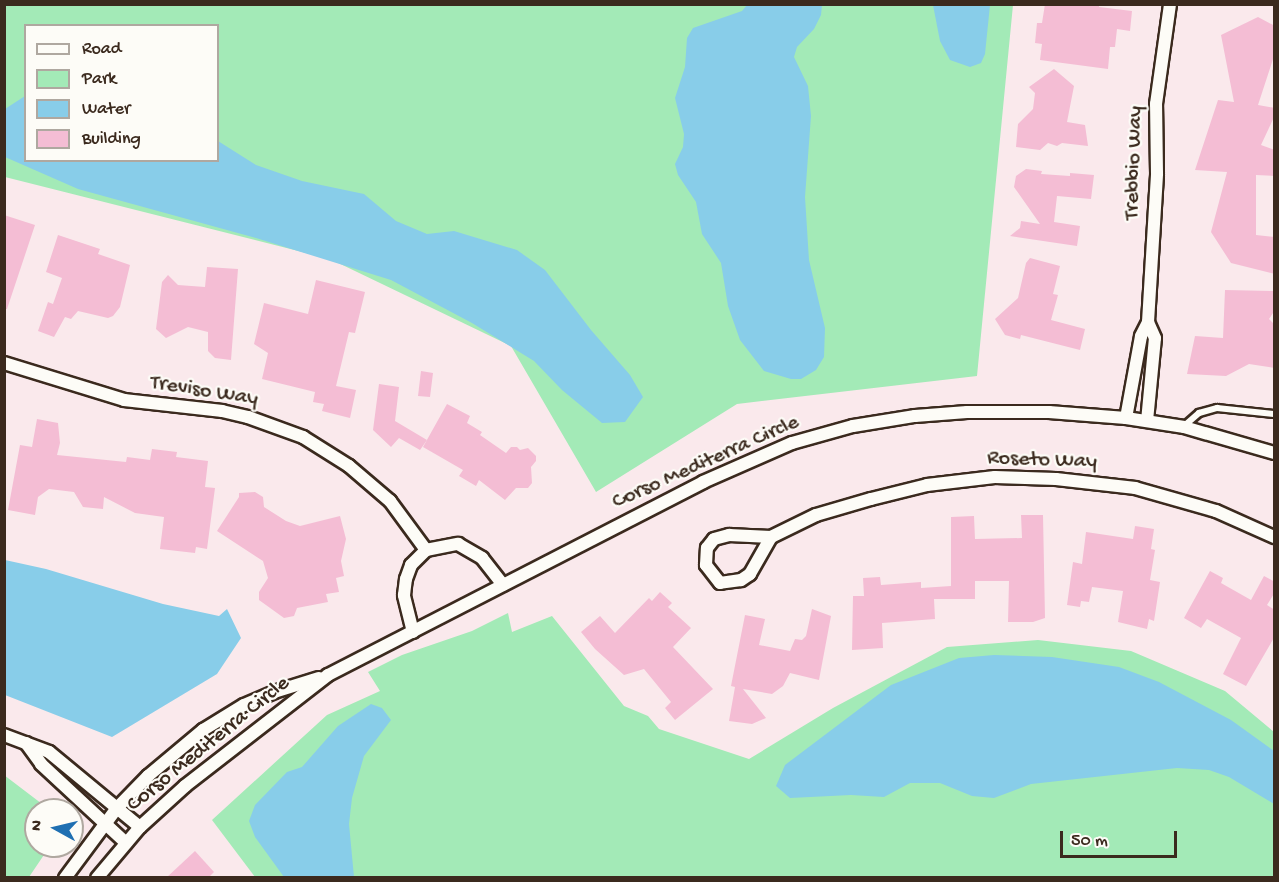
<!DOCTYPE html>
<html>
<head>
<meta charset="utf-8">
<style>
  body { margin:0 }
  #map { position:relative; width:1279px; height:882px; overflow:hidden; background:#fae9ec; font-family:"Gochi Hand",sans-serif }
  div>[style] { position:absolute }
  .green>* { inset:0; background:#a3eab7 }
  .water>* { inset:0; background:#88cde9 }
  .building>* { inset:0; background:#f4bdd4 }
  .roads { filter:drop-shadow(2px 0 #3b2a1e) drop-shadow(-2px 0 #3b2a1e) drop-shadow(0 2px #3b2a1e) drop-shadow(0 -2px #3b2a1e) }
  .lane>* { height:6px; margin:-3px; padding:0 3px; transform-origin:3px; border-radius:3px; background:#fdfcf7 }
  .street>* { height:12px; margin:-6px; padding:0 6px; transform-origin:6px; border-radius:6px; background:#fdfcf7 }
  span { translate:-50% -50%; white-space:nowrap; text-align:center; line-height:1.15; -webkit-text-stroke:4.5px #fdfcf7; paint-order:stroke }
  .street-label { font-size:22px; color:#3b2a1e }
  .frame { position:absolute; inset:0; border:6px solid #3b2a1e; pointer-events:none }
  .legend { position:absolute; left:24px; top:24px; width:195px; height:138px; box-sizing:border-box; background:#fdfcf7; border:2px solid #afa8a0; margin:0; padding:8px 10px; list-style:none; font-size:18px; color:#3b2a1e }
  .legend li { display:flex; align-items:center; gap:12px; height:30px }
  .legend b { width:30px; border:2px solid #afa8a0 }
  .north { position:absolute; left:24px; top:798px; width:60px; height:60px; box-sizing:border-box; background:#fdfcf7; border:2px solid #afa8a0; border-radius:50%; rotate:278deg; font-size:16px; font-weight:700; line-height:24px; text-align:center; color:#3b2a1e }
  .north::after { content:''; display:block; margin:auto; width:21px; height:27px; background:#1f6fb2; clip-path:polygon(50% 0,100% 100%,50% 72%,0 100%) }
  .scale { position:absolute; left:1060px; top:831px; width:117px; height:27px; box-sizing:border-box; border:3px solid #3b2a1e; border-top:0; padding-left:8px; font-size:18px; line-height:21px; white-space:nowrap; color:#3b2a1e; -webkit-text-stroke:4px #fdfcf7; paint-order:stroke }
</style>
</head>
<body>
<div id="map">
  <div class="green">
    <i style="clip-path:polygon(evenodd,4px 5px,1013px 5px,977px 376px,737px 404px,596px 492px,511px 346px,330px 259px,5px 177px,4px 5px,26px 26px,218px 26px,218px 160px,26px 160px,26px 26px)"></i>
    <i style="clip-path:polygon(508px 613px,512px 632px,552px 616px,624px 706px,648px 716px,659px 729px,749px 759px,833px 708px,947px 647px,1038px 640px,1131px 651px,1225px 691px,1274px 732px,1274px 877px,255px 877px,212px 820px,327px 715px,380px 691px,368px 672px,402px 655px,472px 631px)"></i>
    <i style="clip-path:polygon(4px 775px,50px 810px,36px 810px,36px 846px,50px 846px,29px 877px,5px 877px)"></i>
  </div>
  <div class="water">
    <i style="clip-path:polygon(747px 5px,822px 5px,821px 15px,814px 29px,797px 47px,794px 57px,808px 86px,811px 116px,805px 197px,809px 260px,825px 328px,824px 357px,816px 370px,801px 379px,791px 379px,764px 371px,740px 340px,728px 306px,721px 263px,702px 234px,696px 202px,678px 175px,675px 164px,683px 147px,684px 134px,675px 98px,685px 67px,687px 38px,693px 28px,742px 11px)"></i>
    <i style="clip-path:polygon(933px 5px,990px 5px,985px 54px,981px 63px,970px 67px,950px 60px,940px 41px)"></i>
    <i style="clip-path:polygon(25px 96px,26px 160px,218px 160px,218px 141px,256px 165px,302px 181px,364px 194px,396px 221px,427px 234px,454px 231px,517px 250px,545px 270px,591px 330px,630px 375px,643px 397px,625px 422px,602px 423px,562px 390px,534px 361px,472px 323px,391px 280px,256px 238px,78px 189px,5px 157px,5px 109px)"></i>
    <i style="clip-path:polygon(5px 560px,46px 569px,163px 604px,219px 616px,227px 609px,241px 638px,217px 674px,112px 737px,5px 695px)"></i>
    <i style="clip-path:polygon(994px 655px,1052px 657px,1119px 667px,1159px 682px,1231px 720px,1274px 751px,1274px 804px,1229px 777px,1209px 770px,1177px 768px,1031px 784px,994px 798px,972px 796px,940px 783px,910px 783px,884px 797px,851px 795px,790px 798px,776px 786px,785px 765px,891px 685px,959px 658px)"></i>
    <i style="clip-path:polygon(371px 704px,382px 708px,391px 720px,364px 756px,352px 798px,349px 824px,354px 877px,284px 877px,255px 837px,249px 821px,255px 805px,287px 772px,302px 767px,338px 726px)"></i>
  </div>
  <div class="building">
    <i style="clip-path:polygon(1045px 4px,1099px 4px,1099px 7px,1132px 11px,1130px 31px,1117px 29px,1115px 47px,1110px 47px,1108px 69px,1040px 60px,1042px 44px,1035px 43px,1037px 23px,1042px 23px)"></i>
    <i style="clip-path:polygon(1258px 17px,1275px 26px,1275px 53px,1258px 105px,1275px 108px,1275px 115px,1261px 145px,1275px 150px,1275px 176px,1256px 175px,1256px 235px,1275px 237px,1275px 274px,1231px 263px,1211px 232px,1227px 172px,1195px 170px,1218px 100px,1234px 102px,1221px 35px)"></i>
    <i style="clip-path:polygon(1054px 69px,1074px 86px,1067px 122px,1085px 125px,1088px 146px,1062px 143px,1057px 146px,1048px 143px,1040px 150px,1016px 147px,1018px 124px,1033px 109px,1035px 93px,1029px 87px)"></i>
    <i style="clip-path:polygon(1026px 169px,1042px 171px,1041px 174px,1070px 176px,1070px 173px,1094px 175px,1091px 199px,1057px 196px,1054px 222px,1080px 226px,1077px 246px,1010px 236px,1020px 228px,1021px 221px,1040px 224px,1014px 187px,1016px 176px)"></i>
    <i style="clip-path:polygon(4px 215px,35px 225px,7px 309px,4px 309px)"></i>
    <i style="clip-path:polygon(58px 235px,100px 249px,98px 254px,130px 265px,120px 307px,113px 316px,108px 318px,78px 311px,71px 319px,65px 317px,54px 337px,38px 331px,48px 302px,53px 304px,62px 278px,46px 272px)"></i>
    <i style="clip-path:polygon(1030px 258px,1060px 266px,1053px 294px,1058px 295px,1051px 320px,1085px 329px,1080px 350px,1021px 335px,1020px 339px,1005px 335px,995px 319px,1018px 298px,1026px 263px)"></i>
    <i style="clip-path:polygon(207px 267px,238px 269px,231px 360px,215px 358px,208px 351px,208px 332px,188px 327px,166px 338px,156px 329px,162px 282px,168px 275px,178px 285px,205px 287px)"></i>
    <i style="clip-path:polygon(316px 280px,365px 292px,355px 333px,349px 332px,336px 386px,356px 390px,350px 418px,322px 411px,324px 404px,313px 402px,315px 392px,262px 379px,268px 353px,254px 344px,264px 303px,308px 314px)"></i>
    <i style="clip-path:polygon(1225px 290px,1275px 291px,1275px 310px,1269px 319px,1275px 325px,1275px 368px,1249px 364px,1226px 376px,1187px 374px,1195px 336px,1223px 338px)"></i>
    <i style="clip-path:polygon(421px 371px,433px 373px,430px 397px,418px 396px)"></i>
    <i style="clip-path:polygon(379px 384px,399px 387px,395px 421px,427px 440px,420px 450px,399px 438px,391px 447px,373px 430px)"></i>
    <i style="clip-path:polygon(447px 404px,470px 416px,467px 423px,482px 432px,480px 435px,506px 453px,511px 447px,517px 447px,520px 450px,528px 448px,536px 456px,536px 461px,531px 467px,532px 483px,528px 488px,516px 488px,505px 500px,479px 480px,476px 486px,459px 476px,463px 470px,423px 447px)"></i>
    <i style="clip-path:polygon(37px 419px,58px 423px,60px 443px,57px 455px,126px 462px,127px 457px,150px 460px,152px 449px,177px 452px,176px 457px,208px 461px,205px 487px,215px 488px,207px 549px,196px 547px,195px 553px,160px 549px,164px 517px,135px 513px,104px 497px,103px 509px,83px 507px,74px 492px,49px 489px,38px 497px,35px 515px,8px 510px,20px 445px,32px 447px)"></i>
    <i style="clip-path:polygon(255px 492px,263px 497px,264px 507px,286px 521px,300px 526px,340px 516px,346px 539px,341px 561px,344px 576px,336px 578px,339px 592px,326px 594px,328px 602px,297px 608px,294px 616px,284px 618px,259px 600px,259px 592px,268px 578px,263px 561px,217px 531px,239px 497px,239px 493px)"></i>
    <i style="clip-path:polygon(1021px 515px,1043px 515px,1045px 618px,1033px 622px,1008px 622px,1009px 581px,975px 581px,975px 599px,934px 599px,935px 619px,882px 623px,883px 648px,852px 650px,853px 596px,864px 596px,863px 578px,880px 577px,881px 585px,921px 582px,921px 588px,951px 586px,951px 517px,974px 516px,975px 539px,1022px 538px)"></i>
    <i style="clip-path:polygon(1135px 526px,1154px 529px,1151px 549px,1155px 550px,1150px 580px,1160px 582px,1154px 621px,1149px 619px,1147px 629px,1118px 622px,1123px 591px,1092px 587px,1089px 602px,1081px 601px,1080px 607px,1067px 605px,1073px 562px,1082px 564px,1086px 532px,1133px 539px)"></i>
    <i style="clip-path:polygon(1210px 571px,1223px 578px,1221px 583px,1251px 600px,1264px 576px,1275px 582px,1275px 592px,1267px 605px,1275px 610px,1275px 636px,1246px 686px,1223px 674px,1241px 638px,1207px 619px,1201px 628px,1184px 618px)"></i>
    <i style="clip-path:polygon(660px 592px,672px 603px,668px 607px,691px 628px,673px 647px,713px 689px,675px 720px,665px 708px,671px 702px,644px 669px,624px 675px,595px 649px,581px 632px,600px 616px,615px 633px,649px 598px,652px 601px)"></i>
    <i style="clip-path:polygon(812px 609px,831px 616px,819px 680px,790px 673px,783px 686px,772px 694px,743px 689px,766px 718px,752px 724px,729px 721px,735px 687px,731px 686px,745px 615px,765px 619px,759px 645px,790px 651px,795px 639px,802px 640px,806px 636px)"></i>
    <i style="clip-path:polygon(195px 851px,214px 872px,208px 878px,166px 878px)"></i>
  </div>
  <div class="roads">
    <div class="lane">
      <i style="left:1184px;top:426px;width:20px;rotate:-41deg"></i>
      <i style="left:1199px;top:413px;width:19px;rotate:-16deg"></i>
      <i style="left:1217px;top:408px;width:57px;rotate:6deg"></i>
    </div>
    <div class="street">
      <i style="left:4px;top:363px;width:126px;rotate:17.1deg"></i>
      <i style="left:124px;top:400px;width:99px;rotate:6.4deg"></i>
      <i style="left:222px;top:411px;width:27px;rotate:13deg"></i>
      <i style="left:248px;top:417px;width:59px;rotate:20deg"></i>
      <i style="left:303px;top:437px;width:54px;rotate:32.2deg"></i>
      <i style="left:349px;top:466px;width:54px;rotate:40.5deg"></i>
      <i style="left:390px;top:501px;width:61px;rotate:53.7deg"></i>
      <i style="left:1126px;top:418px;width:83px;rotate:-79.6deg"></i>
      <i style="left:1141px;top:336px;width:16px;rotate:-63deg"></i>
      <i style="left:1148px;top:322px;width:149px;rotate:-86.5deg"></i>
      <i style="left:1157px;top:173px;width:69px;rotate:-90.8deg"></i>
      <i style="left:1156px;top:104px;width:101px;rotate:-82deg"></i>
      <i style="left:1147px;top:421px;width:83px;rotate:-84.5deg"></i>
      <i style="left:1155px;top:338px;width:17px;rotate:-114deg"></i>
      <i style="left:771px;top:537px;width:43px;rotate:119.6deg"></i>
      <i style="left:750px;top:574px;width:11px;rotate:146deg"></i>
      <i style="left:741px;top:580px;width:21px;rotate:172deg"></i>
      <i style="left:720px;top:583px;width:23px;rotate:-128deg"></i>
      <i style="left:706px;top:565px;width:17px;rotate:-87deg"></i>
      <i style="left:707px;top:548px;width:11px;rotate:-52deg"></i>
      <i style="left:714px;top:539px;width:16px;rotate:-15deg"></i>
      <i style="left:729px;top:535px;width:42px;rotate:2.7deg"></i>
      <i style="left:771px;top:537px;width:50px;rotate:-26.1deg"></i>
      <i style="left:816px;top:515px;width:57px;rotate:-16.2deg"></i>
      <i style="left:871px;top:499px;width:58px;rotate:-14deg"></i>
      <i style="left:927px;top:485px;width:68px;rotate:-6.7deg"></i>
      <i style="left:995px;top:477px;width:61px;rotate:1.9deg"></i>
      <i style="left:1056px;top:479px;width:80px;rotate:6.5deg"></i>
      <i style="left:1135px;top:488px;width:84px;rotate:15.9deg"></i>
      <i style="left:1216px;top:511px;width:64px;rotate:24.1deg"></i>
      <i style="left:413px;top:632px;width:38px;rotate:-104deg"></i>
      <i style="left:404px;top:595px;width:16px;rotate:-83deg"></i>
      <i style="left:406px;top:579px;width:15px;rotate:-70deg"></i>
      <i style="left:411px;top:565px;width:21px;rotate:-45deg"></i>
      <i style="left:426px;top:550px;width:33px;rotate:-11deg"></i>
      <i style="left:458px;top:544px;width:28px;rotate:30deg"></i>
      <i style="left:482px;top:558px;width:34px;rotate:52deg"></i>
      <i style="left:4px;top:735px;width:48px;rotate:20.7deg"></i>
      <i style="left:49px;top:752px;width:118px;rotate:39.5deg"></i>
      <i style="left:26px;top:743px;width:26px;rotate:54deg"></i>
      <i style="left:41px;top:764px;width:116px;rotate:42.9deg"></i>
      <i style="left:65px;top:878px;width:87px;rotate:-53.4deg"></i>
      <i style="left:117px;top:808px;width:45px;rotate:-45.9deg"></i>
      <i style="left:148px;top:776px;width:72px;rotate:-39.9deg"></i>
      <i style="left:203px;top:730px;width:48px;rotate:-31.4deg"></i>
      <i style="left:244px;top:705px;width:33px;rotate:-23deg"></i>
      <i style="left:274px;top:692px;width:47px;rotate:-17.3deg"></i>
      <i style="left:97px;top:878px;width:67px;rotate:-49.9deg"></i>
      <i style="left:140px;top:827px;width:61px;rotate:-42.3deg"></i>
      <i style="left:185px;top:786px;width:181px;rotate:-37.8deg"></i>
      <i style="left:328px;top:675px;width:422px;rotate:-27.2deg"></i>
      <i style="left:703px;top:482px;width:97px;rotate:-23.7deg"></i>
      <i style="left:792px;top:443px;width:63px;rotate:-15.6deg"></i>
      <i style="left:853px;top:426px;width:63px;rotate:-9.2deg"></i>
      <i style="left:915px;top:416px;width:52px;rotate:-4.4deg"></i>
      <i style="left:967px;top:412px;width:82px"></i>
      <i style="left:1049px;top:412px;width:77px;rotate:4.5deg"></i>
      <i style="left:1126px;top:418px;width:59px;rotate:8.8deg"></i>
      <i style="left:1184px;top:427px;width:94px;rotate:16.1deg"></i>
    </div>
  </div>
  <div class="street-label">
    <span style="left:1135px;top:163px;rotate:-88deg">Trebbio Way</span>
    <span style="left:204px;top:392px;rotate:9deg">Treviso Way</span>
    <span style="left:1042px;top:461px;rotate:2deg">Roseto Way</span>
    <span style="left:706px;top:463px;rotate:-24deg">Corso Mediterra Circle</span>
    <span style="left:209px;top:745px;rotate:-39deg">Corso Mediterra Circle</span>
  </div>
  <div class="frame"></div>
  <ul class="legend">
  <li><b style="height:8px;background:#fdfcf7"></b>Road</li>
  <li><b style="height:16px;background:#a3eab7"></b>Park</li>
  <li><b style="height:16px;background:#88cde9"></b>Water</li>
  <li><b style="height:16px;background:#f4bdd4"></b>Building</li>
  </ul>
  <div class="north">N</div>
  <div class="scale">50 m</div>
</div>
</body>
</html>
